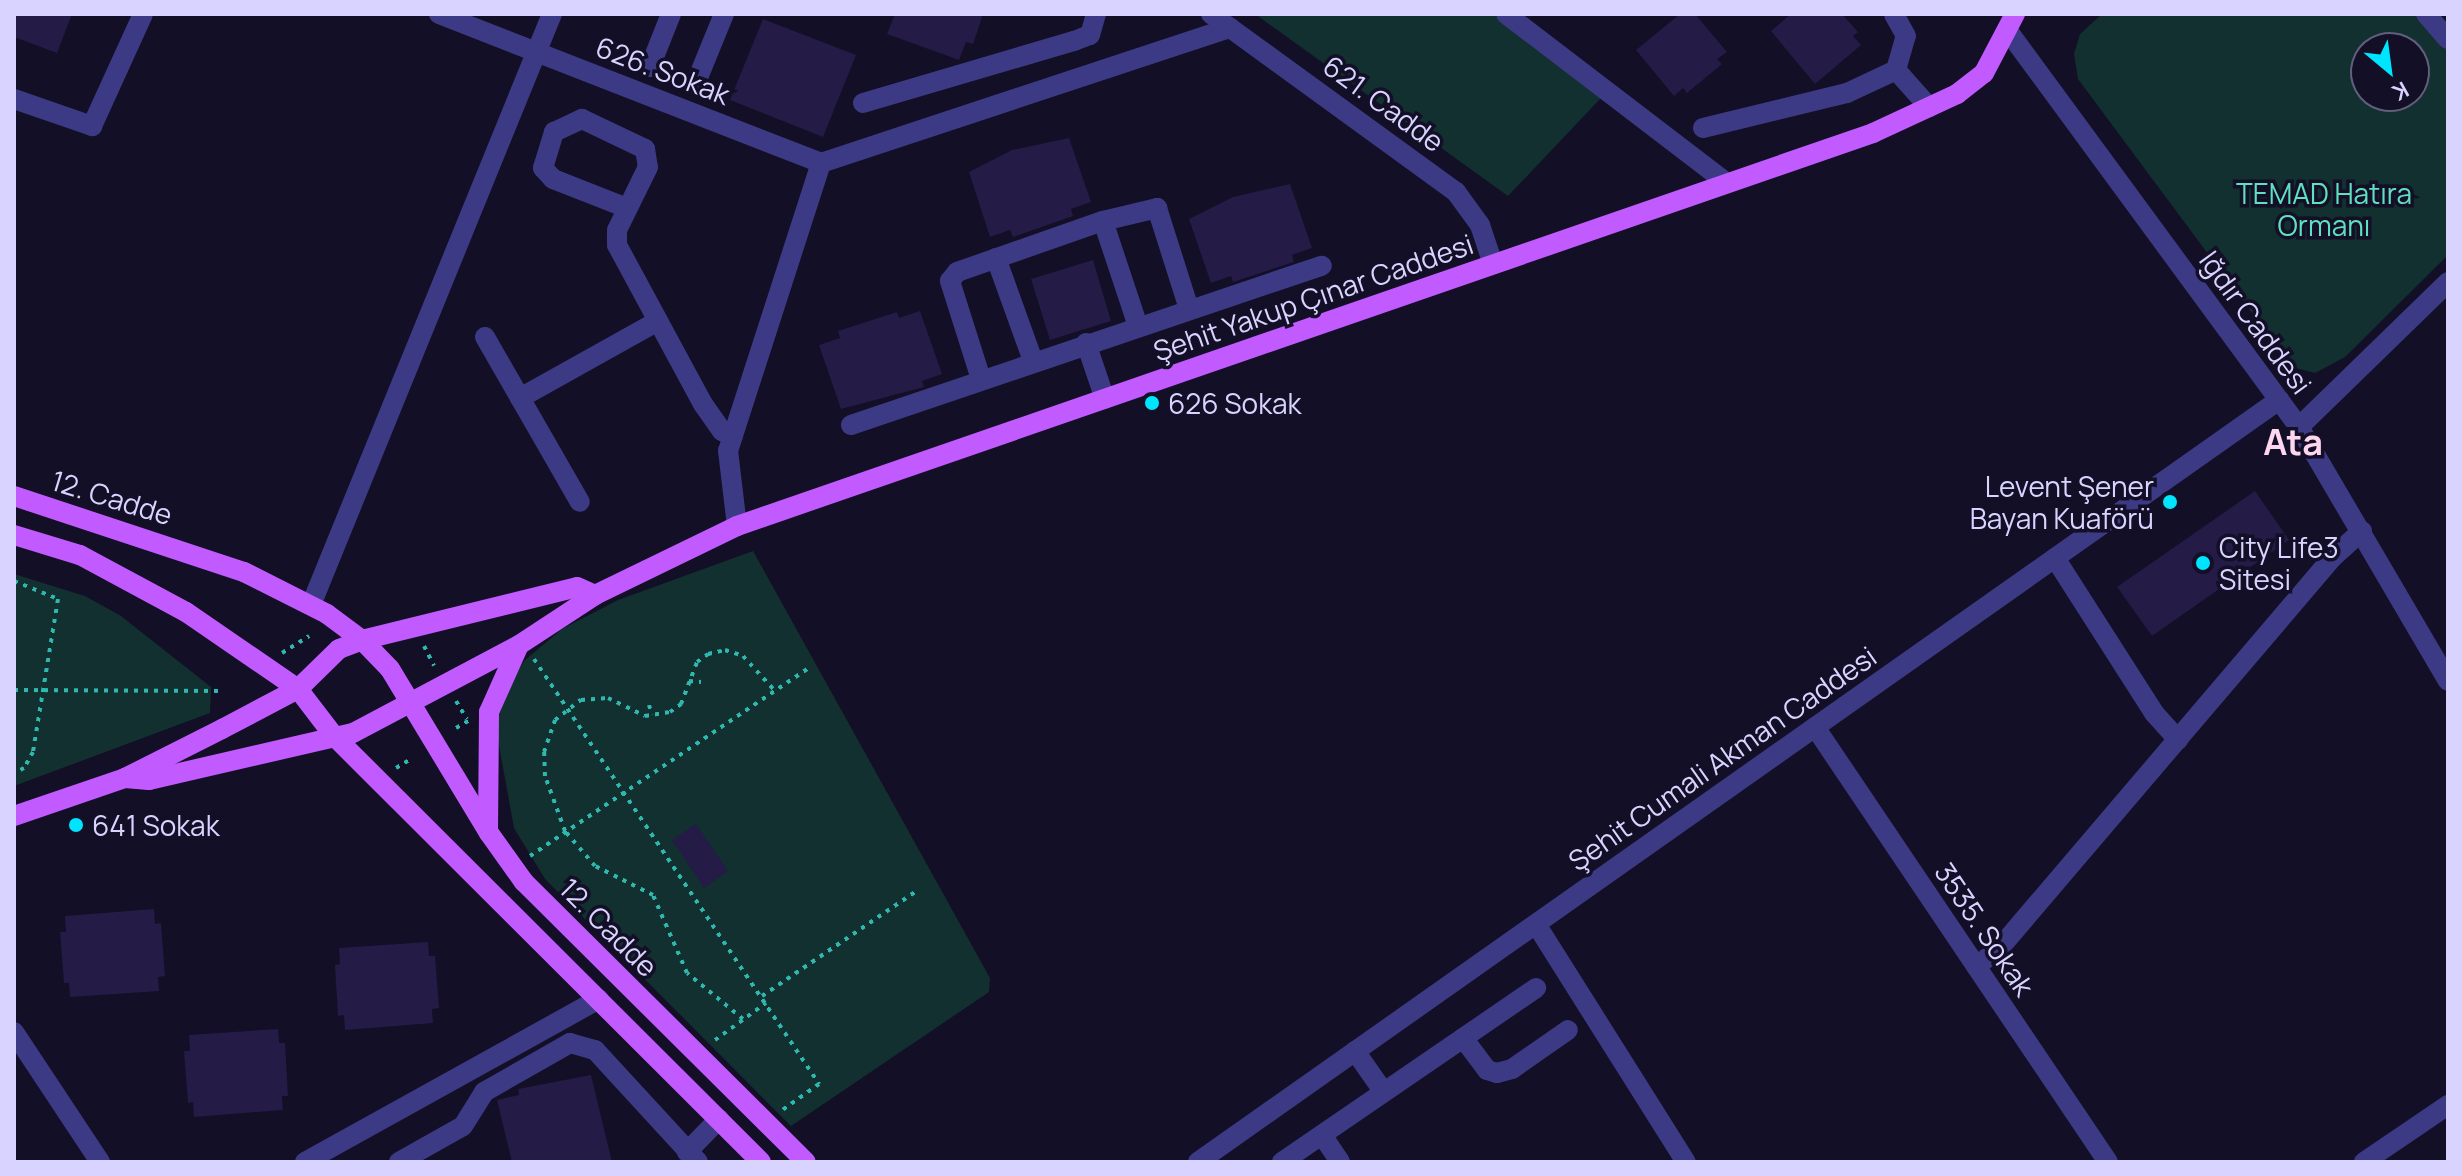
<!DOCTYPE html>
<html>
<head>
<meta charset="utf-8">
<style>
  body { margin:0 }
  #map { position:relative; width:2462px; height:1176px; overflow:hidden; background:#130f26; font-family:Manrope,sans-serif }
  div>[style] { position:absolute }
  .green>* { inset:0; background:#12302f }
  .building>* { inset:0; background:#241b47 }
  .path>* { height:4px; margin-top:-2px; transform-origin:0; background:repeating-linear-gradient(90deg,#2fb8b0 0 4px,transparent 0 10px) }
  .minor>* { height:20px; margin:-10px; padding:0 10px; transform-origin:10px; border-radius:10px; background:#3d3a85 }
  .major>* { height:20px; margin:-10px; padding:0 10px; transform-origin:10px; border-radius:10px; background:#c25bff }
  .dots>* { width:22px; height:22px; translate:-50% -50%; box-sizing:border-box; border:4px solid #130f26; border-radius:50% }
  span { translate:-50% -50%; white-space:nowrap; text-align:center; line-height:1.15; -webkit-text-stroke:7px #130f26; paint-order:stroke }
  .street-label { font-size:28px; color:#d9d4ff }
  .park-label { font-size:28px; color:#5fe0c0 }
  .poi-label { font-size:28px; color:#d9d4ff }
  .left { translate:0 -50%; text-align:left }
  .right { translate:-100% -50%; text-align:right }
  .district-label { font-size:36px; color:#ffd6f0; font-weight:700 }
  .frame { position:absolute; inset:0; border:16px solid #d9d4ff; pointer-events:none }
  .north { position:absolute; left:2350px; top:32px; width:80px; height:80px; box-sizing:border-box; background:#130f26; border:2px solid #625e7d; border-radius:50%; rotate:151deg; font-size:22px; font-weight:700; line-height:32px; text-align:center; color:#d9d4ff }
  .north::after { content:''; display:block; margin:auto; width:28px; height:36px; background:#00e5ff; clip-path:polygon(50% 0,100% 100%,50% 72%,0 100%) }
</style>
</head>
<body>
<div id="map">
  <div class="green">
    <i style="clip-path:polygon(1255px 14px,1493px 14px,1601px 98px,1508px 196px)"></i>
    <i style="clip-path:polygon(evenodd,2102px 14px,2417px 14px,2448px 50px,2448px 255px,2345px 357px,2315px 373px,2292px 367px,2078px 79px,2074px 54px,2080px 34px,2102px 14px,2366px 48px,2414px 48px,2414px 96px,2366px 96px,2366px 48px)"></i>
    <i style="clip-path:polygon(753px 551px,990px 978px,989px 992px,791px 1126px,545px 879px,514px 828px,496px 729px,503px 693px,525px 660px,562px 629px,618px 600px)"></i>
    <i style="clip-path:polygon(14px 574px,85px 596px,121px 616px,211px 687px,210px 713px,14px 786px)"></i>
  </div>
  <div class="building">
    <i style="clip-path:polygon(14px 14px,72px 14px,57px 53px,14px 37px)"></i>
    <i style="clip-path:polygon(895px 14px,983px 14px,973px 44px,966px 42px,959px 60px,887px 34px)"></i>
    <i style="clip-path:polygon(1680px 14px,1695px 14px,1727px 52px,1717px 59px,1722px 64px,1687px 93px,1683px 88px,1674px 96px,1636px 50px)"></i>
    <i style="clip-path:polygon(1791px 14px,1842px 14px,1858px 32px,1853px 36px,1861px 45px,1815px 84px,1771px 31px)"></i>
    <i style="clip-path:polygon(763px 19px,856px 55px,823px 137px,730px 100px)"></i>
    <i style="clip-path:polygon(1069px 138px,1091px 202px,1071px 209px,1073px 216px,1013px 237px,1010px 230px,990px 237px,969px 172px,1012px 150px)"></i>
    <i style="clip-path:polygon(1290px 184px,1312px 248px,1292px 255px,1294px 262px,1233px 282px,1231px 276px,1211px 283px,1189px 219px,1233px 197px)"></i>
    <i style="clip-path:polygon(1093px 260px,1111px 321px,1050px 340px,1031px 279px)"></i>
    <i style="clip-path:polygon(920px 311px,942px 374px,922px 381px,924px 387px,841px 409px,819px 345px,840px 338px,838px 331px,897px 312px,899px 318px)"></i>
    <i style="clip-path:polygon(2255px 491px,2289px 540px,2152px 636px,2117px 587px)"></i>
    <i style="clip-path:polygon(696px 824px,728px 871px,704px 888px,672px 840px)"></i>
    <i style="clip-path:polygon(154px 909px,155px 924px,161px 923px,165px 976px,158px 977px,159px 991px,70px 997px,69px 983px,64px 983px,60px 932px,66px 932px,65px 916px)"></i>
    <i style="clip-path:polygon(428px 942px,429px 956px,435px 956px,439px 1008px,432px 1009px,433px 1023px,345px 1030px,344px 1015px,338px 1016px,335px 965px,340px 964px,339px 948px)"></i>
    <i style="clip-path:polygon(278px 1029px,279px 1043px,285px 1043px,288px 1096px,282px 1096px,283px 1110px,194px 1117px,193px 1102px,188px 1103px,184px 1051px,190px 1051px,189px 1035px)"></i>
    <i style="clip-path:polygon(591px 1075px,612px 1162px,512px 1162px,497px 1100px,519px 1095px,518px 1089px)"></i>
  </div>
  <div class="path">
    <i style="left:14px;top:581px;width:48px;rotate:22.2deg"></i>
    <i style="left:58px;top:599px;width:155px;rotate:99.3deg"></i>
    <i style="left:33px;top:752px;width:18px;rotate:119deg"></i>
    <i style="left:24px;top:768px;width:11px;rotate:153deg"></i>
    <i style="left:424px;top:646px;width:22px;rotate:63deg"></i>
    <i style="left:282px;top:653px;width:32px;rotate:-32deg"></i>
    <i style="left:534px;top:659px;width:512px;rotate:56.15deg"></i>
    <i style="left:819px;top:1084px;width:47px;rotate:144.6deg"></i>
    <i style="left:689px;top:681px;width:12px;rotate:5deg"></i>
    <i style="left:14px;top:690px;width:210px;rotate:0.3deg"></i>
    <i style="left:456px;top:701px;width:21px;rotate:59deg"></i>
    <i style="left:649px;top:705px;width:10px;rotate:73deg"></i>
    <i style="left:456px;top:728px;width:16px;rotate:-30deg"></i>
    <i style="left:396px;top:768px;width:17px;rotate:-31deg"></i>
    <i style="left:530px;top:856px;width:338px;rotate:-34deg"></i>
    <i style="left:762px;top:996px;width:189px;rotate:-34.2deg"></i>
    <i style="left:743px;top:1019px;width:72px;rotate:-140.6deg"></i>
    <i style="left:687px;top:973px;width:85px;rotate:-113.6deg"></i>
    <i style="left:653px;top:895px;width:65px;rotate:-153.4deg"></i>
    <i style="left:595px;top:866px;width:46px;rotate:-130.6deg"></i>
    <i style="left:565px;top:831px;width:59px;rotate:-110deg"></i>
    <i style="left:545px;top:776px;width:24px;rotate:-92deg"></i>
    <i style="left:544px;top:752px;width:34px;rotate:-71deg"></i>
    <i style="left:555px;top:720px;width:33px;rotate:-38deg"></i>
    <i style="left:581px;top:700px;width:27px;rotate:-4deg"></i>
    <i style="left:608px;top:698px;width:41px;rotate:25.9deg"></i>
    <i style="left:645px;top:716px;width:25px;rotate:-9deg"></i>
    <i style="left:670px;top:712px;width:14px;rotate:-36deg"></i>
    <i style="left:681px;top:704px;width:45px;rotate:-69.1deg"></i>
    <i style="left:697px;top:662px;width:14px;rotate:-36deg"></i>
    <i style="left:708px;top:654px;width:17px;rotate:-13deg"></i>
    <i style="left:725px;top:650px;width:19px;rotate:18deg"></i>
    <i style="left:743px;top:656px;width:46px;rotate:47.6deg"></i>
    <i style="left:715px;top:1040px;width:63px;rotate:-36deg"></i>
  </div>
  <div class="minor">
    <i style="left:439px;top:14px;width:410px;rotate:21.3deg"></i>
    <i style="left:1211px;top:14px;width:303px;rotate:36deg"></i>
    <i style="left:1456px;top:192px;width:41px;rotate:54deg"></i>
    <i style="left:1480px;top:225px;width:41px;rotate:71.6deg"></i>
    <i style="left:1506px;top:14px;width:278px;rotate:37.4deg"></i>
    <i style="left:2426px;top:14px;width:33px;rotate:49deg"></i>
    <i style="left:2008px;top:31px;width:491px;rotate:53.7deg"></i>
    <i style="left:2299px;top:427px;width:294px;rotate:59.6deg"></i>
    <i style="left:650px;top:67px;width:57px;rotate:-68.4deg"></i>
    <i style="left:1896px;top:70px;width:50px;rotate:48.3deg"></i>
    <i style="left:695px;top:85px;width:77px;rotate:-67.8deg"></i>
    <i style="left:14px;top:99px;width:83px;rotate:19.1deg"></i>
    <i style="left:92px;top:126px;width:123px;rotate:-65.5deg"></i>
    <i style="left:863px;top:103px;width:220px;rotate:-16.4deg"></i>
    <i style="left:1074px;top:41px;width:17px;rotate:-21deg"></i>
    <i style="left:1090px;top:35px;width:22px;rotate:-74deg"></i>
    <i style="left:1703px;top:128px;width:148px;rotate:-13.7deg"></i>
    <i style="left:1847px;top:93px;width:54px;rotate:-25.1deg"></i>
    <i style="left:1896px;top:70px;width:35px;rotate:-74deg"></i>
    <i style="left:1906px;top:36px;width:25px;rotate:-119deg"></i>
    <i style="left:627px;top:208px;width:79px;rotate:-158.6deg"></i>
    <i style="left:553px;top:179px;width:15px;rotate:-132deg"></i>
    <i style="left:543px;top:168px;width:38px;rotate:-73deg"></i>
    <i style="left:554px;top:132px;width:31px;rotate:-25deg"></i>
    <i style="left:582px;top:119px;width:70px;rotate:25.5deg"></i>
    <i style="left:645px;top:149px;width:18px;rotate:81deg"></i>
    <i style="left:648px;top:167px;width:70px;rotate:116.2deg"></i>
    <i style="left:617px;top:230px;width:15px;rotate:90deg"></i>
    <i style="left:617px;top:245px;width:181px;rotate:61.6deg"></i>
    <i style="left:703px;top:404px;width:33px;rotate:55deg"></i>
    <i style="left:722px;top:431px;width:12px;rotate:24deg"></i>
    <i style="left:1103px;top:221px;width:111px;rotate:71.6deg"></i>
    <i style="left:996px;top:258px;width:109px;rotate:70.2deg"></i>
    <i style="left:485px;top:337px;width:190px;rotate:60.1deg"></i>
    <i style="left:1086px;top:343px;width:59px;rotate:71.3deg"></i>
    <i style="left:981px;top:379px;width:103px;rotate:-107.6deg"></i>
    <i style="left:950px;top:281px;width:11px;rotate:-52deg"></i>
    <i style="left:957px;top:272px;width:155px;rotate:-19.3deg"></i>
    <i style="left:1103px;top:221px;width:56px;rotate:-13.5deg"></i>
    <i style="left:1157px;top:208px;width:106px;rotate:72.4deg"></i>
    <i style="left:520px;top:398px;width:158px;rotate:-29.2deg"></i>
    <i style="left:851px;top:425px;width:497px;rotate:-18.7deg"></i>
    <i style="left:2299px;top:427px;width:208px;rotate:-44.2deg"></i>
    <i style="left:737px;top:526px;width:76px;rotate:-96.8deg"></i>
    <i style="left:728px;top:451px;width:303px;rotate:-72.1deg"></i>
    <i style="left:821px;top:163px;width:431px;rotate:-18.3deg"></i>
    <i style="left:2055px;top:558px;width:184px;rotate:57.4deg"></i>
    <i style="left:2154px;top:713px;width:36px;rotate:48deg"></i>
    <i style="left:311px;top:605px;width:638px;rotate:-67.82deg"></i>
    <i style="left:1815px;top:727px;width:524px;rotate:56.04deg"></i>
    <i style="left:1536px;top:924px;width:281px;rotate:57.8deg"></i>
    <i style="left:1976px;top:966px;width:27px;rotate:-36deg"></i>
    <i style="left:1998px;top:950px;width:516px;rotate:-49.56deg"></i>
    <i style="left:2333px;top:557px;width:39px;rotate:-42deg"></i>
    <i style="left:14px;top:1032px;width:156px;rotate:56.5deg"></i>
    <i style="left:1463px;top:1038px;width:40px;rotate:53deg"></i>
    <i style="left:1487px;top:1070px;width:10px;rotate:17deg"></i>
    <i style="left:1497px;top:1073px;width:16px;rotate:-15deg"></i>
    <i style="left:1512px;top:1069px;width:68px;rotate:-34.9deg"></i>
    <i style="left:1355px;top:1051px;width:49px;rotate:55deg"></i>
    <i style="left:1322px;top:1135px;width:32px;rotate:56deg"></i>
    <i style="left:687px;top:1152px;width:46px;rotate:-45.9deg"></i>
    <i style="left:305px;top:1162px;width:336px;rotate:-29deg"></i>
    <i style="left:399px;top:1162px;width:73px;rotate:-29.4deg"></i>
    <i style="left:463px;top:1126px;width:40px;rotate:-58deg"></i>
    <i style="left:484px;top:1092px;width:99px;rotate:-29.7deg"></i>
    <i style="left:570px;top:1043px;width:26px;rotate:16deg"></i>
    <i style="left:595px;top:1050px;width:152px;rotate:47.4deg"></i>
    <i style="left:1198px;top:1162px;width:1323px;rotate:-35.18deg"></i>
    <i style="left:1282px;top:1162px;width:308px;rotate:-34.4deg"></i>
    <i style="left:2364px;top:1162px;width:102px;rotate:-34.2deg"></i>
  </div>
  <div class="major">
    <i style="left:14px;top:496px;width:242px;rotate:18.3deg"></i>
    <i style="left:244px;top:572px;width:93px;rotate:26.8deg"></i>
    <i style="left:327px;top:614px;width:44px;rotate:36.6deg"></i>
    <i style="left:362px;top:640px;width:40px;rotate:46deg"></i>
    <i style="left:390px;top:669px;width:192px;rotate:58.9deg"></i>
    <i style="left:489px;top:833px;width:60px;rotate:54.5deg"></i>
    <i style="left:524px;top:882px;width:397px;rotate:44.8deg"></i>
    <i style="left:14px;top:535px;width:69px;rotate:16.9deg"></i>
    <i style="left:80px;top:555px;width:120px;rotate:28.3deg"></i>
    <i style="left:186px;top:612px;width:136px;rotate:34.5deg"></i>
    <i style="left:298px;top:689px;width:59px;rotate:52.5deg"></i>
    <i style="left:334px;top:736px;width:603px;rotate:44.93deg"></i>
    <i style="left:125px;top:778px;width:24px;rotate:5deg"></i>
    <i style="left:149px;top:780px;width:209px;rotate:-13deg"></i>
    <i style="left:353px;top:733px;width:188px;rotate:-27.9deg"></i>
    <i style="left:519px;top:645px;width:91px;rotate:-33.3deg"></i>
    <i style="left:595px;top:595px;width:158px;rotate:-25.9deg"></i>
    <i style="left:737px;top:526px;width:1202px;rotate:-19.08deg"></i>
    <i style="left:1873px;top:133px;width:93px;rotate:-24.9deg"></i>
    <i style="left:1957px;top:94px;width:34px;rotate:-38deg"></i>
    <i style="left:1984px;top:73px;width:67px;rotate:-62.3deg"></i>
    <i style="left:14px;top:816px;width:117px;rotate:-18.9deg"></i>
    <i style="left:125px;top:778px;width:109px;rotate:-26.8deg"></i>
    <i style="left:222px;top:729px;width:86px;rotate:-27.8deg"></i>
    <i style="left:298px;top:689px;width:57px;rotate:-44.3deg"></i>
    <i style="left:339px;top:649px;width:25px;rotate:-21deg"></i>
    <i style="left:362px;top:640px;width:221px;rotate:-13.8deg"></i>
    <i style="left:577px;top:587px;width:20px;rotate:24deg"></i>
    <i style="left:488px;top:829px;width:117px;rotate:-89.5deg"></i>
    <i style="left:489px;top:712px;width:73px;rotate:-65.9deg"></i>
  </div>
  <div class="dots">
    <i style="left:1152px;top:403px;background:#00e5ff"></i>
    <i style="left:2170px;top:502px;background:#00e5ff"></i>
    <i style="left:2203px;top:563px;background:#00e5ff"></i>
    <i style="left:76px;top:825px;background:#00e5ff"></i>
  </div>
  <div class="street-label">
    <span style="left:663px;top:70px;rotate:21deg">626. Sokak</span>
    <span style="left:1384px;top:103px;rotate:36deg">621. Cadde</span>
    <span style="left:1313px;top:297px;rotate:-19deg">Şehit Yakup Çınar Caddesi</span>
    <span style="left:2256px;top:322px;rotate:54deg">Iğdır Caddesi</span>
    <span style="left:112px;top:497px;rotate:17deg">12. Cadde</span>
    <span style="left:1722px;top:758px;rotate:-35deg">Şehit Cumali Akman Caddesi</span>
    <span style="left:609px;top:927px;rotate:45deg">12. Cadde</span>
    <span style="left:1985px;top:929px;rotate:56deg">3535. Sokak</span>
  </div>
  <div class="park-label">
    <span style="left:2324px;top:209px">TEMAD Hatıra<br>Ormanı</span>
  </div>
  <div class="poi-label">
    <span class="left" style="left:1168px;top:403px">626 Sokak</span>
    <span class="right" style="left:2154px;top:502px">Levent Şener<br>Bayan Kuaförü</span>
    <span class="left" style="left:2219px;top:563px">City Life3<br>Sitesi</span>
    <span class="left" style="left:92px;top:825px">641 Sokak</span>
  </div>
  <div class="district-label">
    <span style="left:2293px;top:442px">Ata</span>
  </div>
  <div class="frame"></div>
  <div class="north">K</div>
</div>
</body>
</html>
